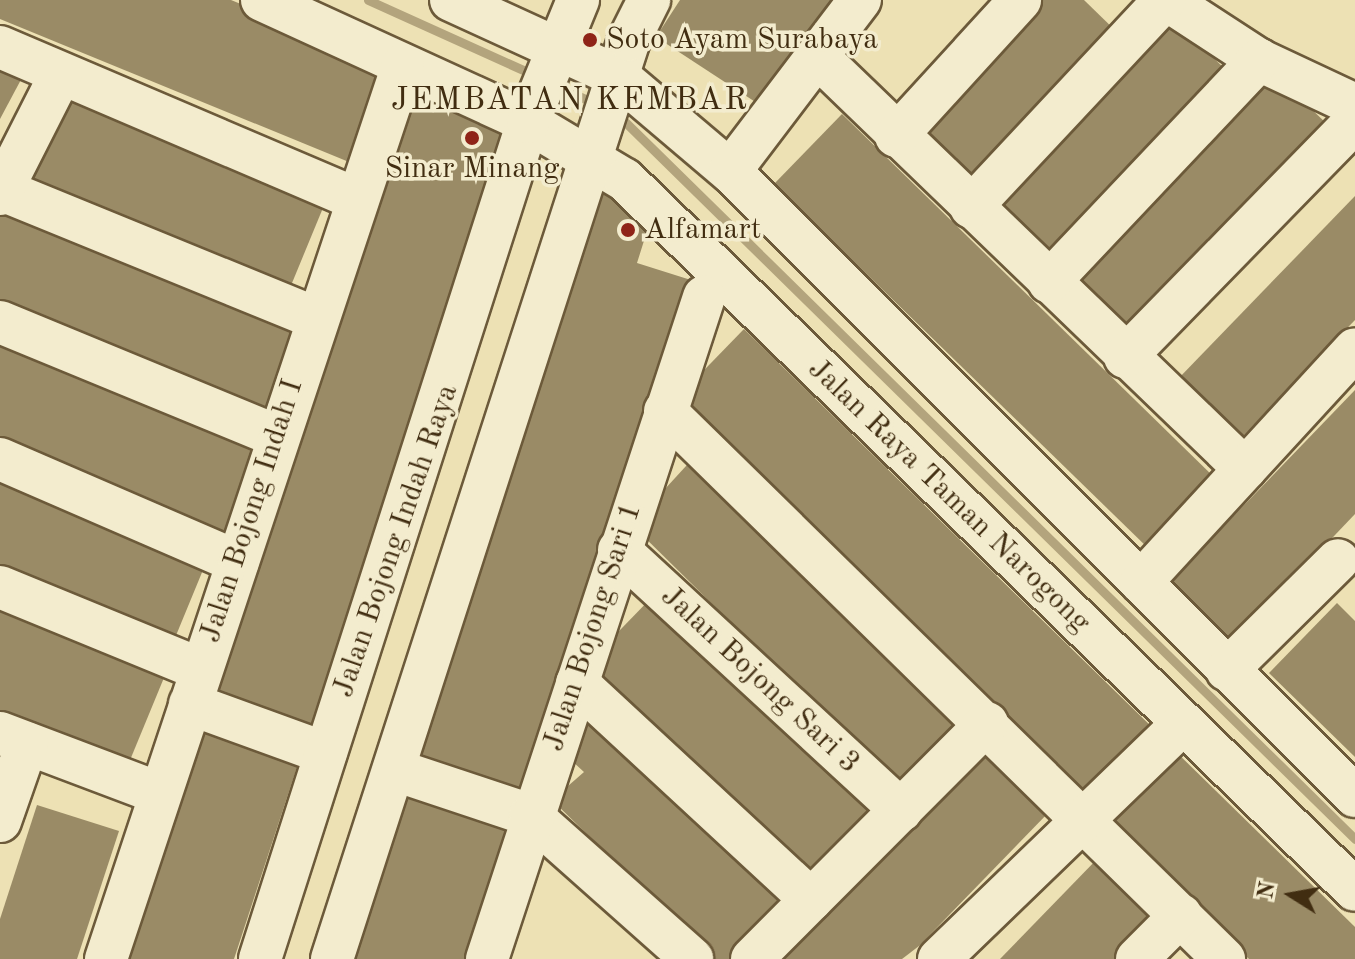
<!DOCTYPE html>
<html>
<head>
<meta charset="utf-8">
<style>
  body { margin:0 }
  #map { position:relative; width:1355px; height:959px; overflow:hidden; background:#ede1b4; font-family:"Old Standard TT",serif }
  div>[style] { position:absolute }
  .stream>* { height:9px; margin:-4.5px; padding:0 4.5px; transform-origin:4.5px; border-radius:4.5px; background:#b3a47d }
  .building>* { inset:0; background:#9a8b66 }
  .roads { filter:drop-shadow(2px 0 #6c5a3a) drop-shadow(-2px 0 #6c5a3a) drop-shadow(0 2px #6c5a3a) drop-shadow(0 -2px #6c5a3a) }
  .minor>* { height:42px; margin:-21px; padding:0 21px; transform-origin:21px; border-radius:21px; background:#f3ecce }
  .dots>* { width:22px; height:22px; translate:-50% -50%; box-sizing:border-box; border:4px solid #f3ecce; border-radius:50% }
  span { translate:-50% -50%; white-space:nowrap; text-align:center; line-height:1.15; -webkit-text-stroke:7px #f3ecce; paint-order:stroke }
  .poi-label { font-size:30px; color:#412d11 }
  .left { translate:0 -50%; text-align:left }
  .street-label { font-size:30px; color:#412d11 }
  .neighbourhood-label { font-size:32px; color:#412d11; letter-spacing:2px }
  .north { position:absolute; left:1251px; top:855px; width:80px; height:80px; -webkit-text-stroke:6px #f3ecce; paint-order:stroke; rotate:281deg; font-size:22px; font-weight:700; line-height:32px; text-align:center; color:#412d11 }
  .north::after { content:''; display:block; margin:auto; width:28px; height:36px; background:#412d11; clip-path:polygon(50% 0,100% 100%,50% 72%,0 100%) }
</style>
</head>
<body>
<div id="map">
  <div class="stream">
    <i style="left:368px;top:0;width:184px;rotate:24.3deg"></i>
    <i style="left:553px;top:84px;width:50px;rotate:25deg"></i>
    <i style="left:618px;top:115px;width:1033px;rotate:44.49deg"></i>
  </div>
  <div class="building">
    <i style="clip-path:polygon(0 0,231px 0,389px 65px,349px 162px,0 19px)"></i>
    <i style="clip-path:polygon(680px 0,833px 0,763px 107px,656px 37px)"></i>
    <i style="clip-path:polygon(1037px 0,1084px 0,1122px 37px,973px 191px,911px 130px)"></i>
    <i style="clip-path:polygon(1165px 11px,1227px 71px,1044px 262px,982px 202px)"></i>
    <i style="clip-path:polygon(0 61px,24px 74px,0 119px)"></i>
    <i style="clip-path:polygon(1268px 67px,1330px 127px,1126px 338px,1065px 278px)"></i>
    <i style="clip-path:polygon(399px 83px,510px 120px,308px 734px,198px 698px)"></i>
    <i style="clip-path:polygon(60px 94px,325px 203px,285px 300px,21px 192px)"></i>
    <i style="clip-path:polygon(842px 114px,1217px 480px,1150px 550px,774px 184px)"></i>
    <i style="clip-path:polygon(601px 192px,654px 209px,637px 263px,694px 281px,525px 798px,414px 762px)"></i>
    <i style="clip-path:polygon(1355px 196px,1355px 320px,1239px 440px,1177px 380px)"></i>
    <i style="clip-path:polygon(0 207px,310px 324px,270px 422px,0 311px)"></i>
    <i style="clip-path:polygon(744px 329px,1158px 733px,1091px 803px,676px 399px)"></i>
    <i style="clip-path:polygon(0 338px,269px 448px,229px 546px,0 452px)"></i>
    <i style="clip-path:polygon(1355px 390px,1355px 514px,1232px 643px,1170px 582px)"></i>
    <i style="clip-path:polygon(697px 454px,973px 723px,905px 794px,632px 525px)"></i>
    <i style="clip-path:polygon(0 467px,210px 553px,170px 650px,0 580px)"></i>
    <i style="clip-path:polygon(655px 594px,880px 813px,812px 883px,587px 664px)"></i>
    <i style="clip-path:polygon(0 599px,168px 668px,128px 765px,0 713px)"></i>
    <i style="clip-path:polygon(1337px 603px,1355px 621px,1355px 757px,1269px 673px)"></i>
    <i style="clip-path:polygon(594px 713px,798px 903px,744px 959px,715px 959px,552px 800px,584px 772px,559px 749px)"></i>
    <i style="clip-path:polygon(189px 724px,299px 761px,234px 959px,112px 959px)"></i>
    <i style="clip-path:polygon(1168px 744px,1355px 927px,1355px 959px,1249px 959px,1100px 814px)"></i>
    <i style="clip-path:polygon(988px 751px,1050px 811px,919px 946px,902px 959px,782px 959px)"></i>
    <i style="clip-path:polygon(398px 787px,508px 824px,464px 959px,342px 959px)"></i>
    <i style="clip-path:polygon(37px 805px,119px 831px,77px 959px,0 959px,0 919px)"></i>
    <i style="clip-path:polygon(1100px 856px,1161px 916px,1120px 959px,1000px 959px)"></i>
  </div>
  <div class="roads">
    <div class="minor">
      <i style="left:262px;top:0;width:293px;rotate:24.6deg"></i>
      <i style="left:528px;top:122px;width:113px;rotate:30.9deg"></i>
      <i style="left:625px;top:180px;width:1018px;rotate:44.2deg"></i>
      <i style="left:451px;top:0;width:185px;rotate:24.6deg"></i>
      <i style="left:619px;top:77px;width:145px;rotate:40.3deg"></i>
      <i style="left:730px;top:171px;width:884px;rotate:45deg"></i>
      <i style="left:1167px;top:0;width:110px;rotate:33.1deg"></i>
      <i style="left:1259px;top:60px;width:106px;rotate:25.1deg"></i>
      <i style="left:0;top:47px;width:387px;rotate:23.1deg"></i>
      <i style="left:819px;top:58px;width:592px;rotate:43.97deg"></i>
      <i style="left:896px;top:136px;width:184px;rotate:-47.6deg"></i>
      <i style="left:730px;top:171px;width:215px;rotate:-52.8deg"></i>
      <i style="left:2px;top:190px;width:339px;rotate:22.2deg"></i>
      <i style="left:0;top:194px;width:135px;rotate:-63.1deg"></i>
      <i style="left:971px;top:207px;width:284px;rotate:-46.9deg"></i>
      <i style="left:1049px;top:282px;width:306px;rotate:-46.6deg"></i>
      <i style="left:0;top:322px;width:299px;rotate:22.4deg"></i>
      <i style="left:1125px;top:357px;width:330px;rotate:-45.7deg"></i>
      <i style="left:665px;top:411px;width:783px;rotate:44.43deg"></i>
      <i style="left:0;top:459px;width:259px;rotate:23.4deg"></i>
      <i style="left:619px;top:550px;width:384px;rotate:42.7deg"></i>
      <i style="left:1141px;top:582px;width:316px;rotate:-47.4deg"></i>
      <i style="left:0;top:587px;width:216px;rotate:22.3deg"></i>
      <i style="left:1227px;top:670px;width:156px;rotate:-44.7deg"></i>
      <i style="left:577px;top:683px;width:319px;rotate:42.8deg"></i>
      <i style="left:190px;top:704px;width:144px;rotate:19.9deg"></i>
      <i style="left:0;top:733px;width:170px;rotate:20.7deg"></i>
      <i style="left:395px;top:770px;width:142px;rotate:18.4deg"></i>
      <i style="left:530px;top:815px;width:217px;rotate:41.6deg"></i>
      <i style="left:0;top:821px;width:82px;rotate:-70.7deg"></i>
      <i style="left:106px;top:959px;width:942px;rotate:-71.62deg"></i>
      <i style="left:260px;top:959px;width:879px;rotate:-72.25deg"></i>
      <i style="left:528px;top:122px;width:132px;rotate:-67.7deg"></i>
      <i style="left:332px;top:959px;width:966px;rotate:-72.09deg"></i>
      <i style="left:629px;top:40px;width:45px;rotate:-63.4deg"></i>
      <i style="left:487px;top:959px;width:697px;rotate:-71.85deg"></i>
      <i style="left:752px;top:959px;width:333px;rotate:-45.1deg"></i>
      <i style="left:939px;top:959px;width:339px;rotate:-44deg"></i>
      <i style="left:1137px;top:959px;width:62px;rotate:-45deg"></i>
    </div>
  </div>
  <div class="dots">
    <i style="left:590px;top:40px;background:#8f2418"></i>
    <i style="left:472px;top:138px;background:#8f2418"></i>
    <i style="left:628px;top:230px;background:#8f2418"></i>
  </div>
  <div class="poi-label">
    <span class="left" style="left:606px;top:40px">Soto Ayam Surabaya</span>
    <span style="left:472px;top:169px">Sinar Minang</span>
    <span class="left" style="left:644px;top:230px">Alfamart</span>
  </div>
  <div class="street-label">
    <span style="left:949px;top:496px;rotate:44deg">Jalan Raya Taman Narogong</span>
    <span style="left:252px;top:511px;rotate:-72deg">Jalan Bojong Indah I</span>
    <span style="left:396px;top:541px;rotate:-71deg">Jalan Bojong Indah Raya</span>
    <span style="left:593px;top:627px;rotate:-72deg">Jalan Bojong Sari 1</span>
    <span style="left:760px;top:680px;rotate:43deg">Jalan Bojong Sari 3</span>
  </div>
  <div class="neighbourhood-label">
    <span style="left:570px;top:101px">JEMBATAN KEMBAR</span>
  </div>
  <div class="north">N</div>
</div>
</body>
</html>
